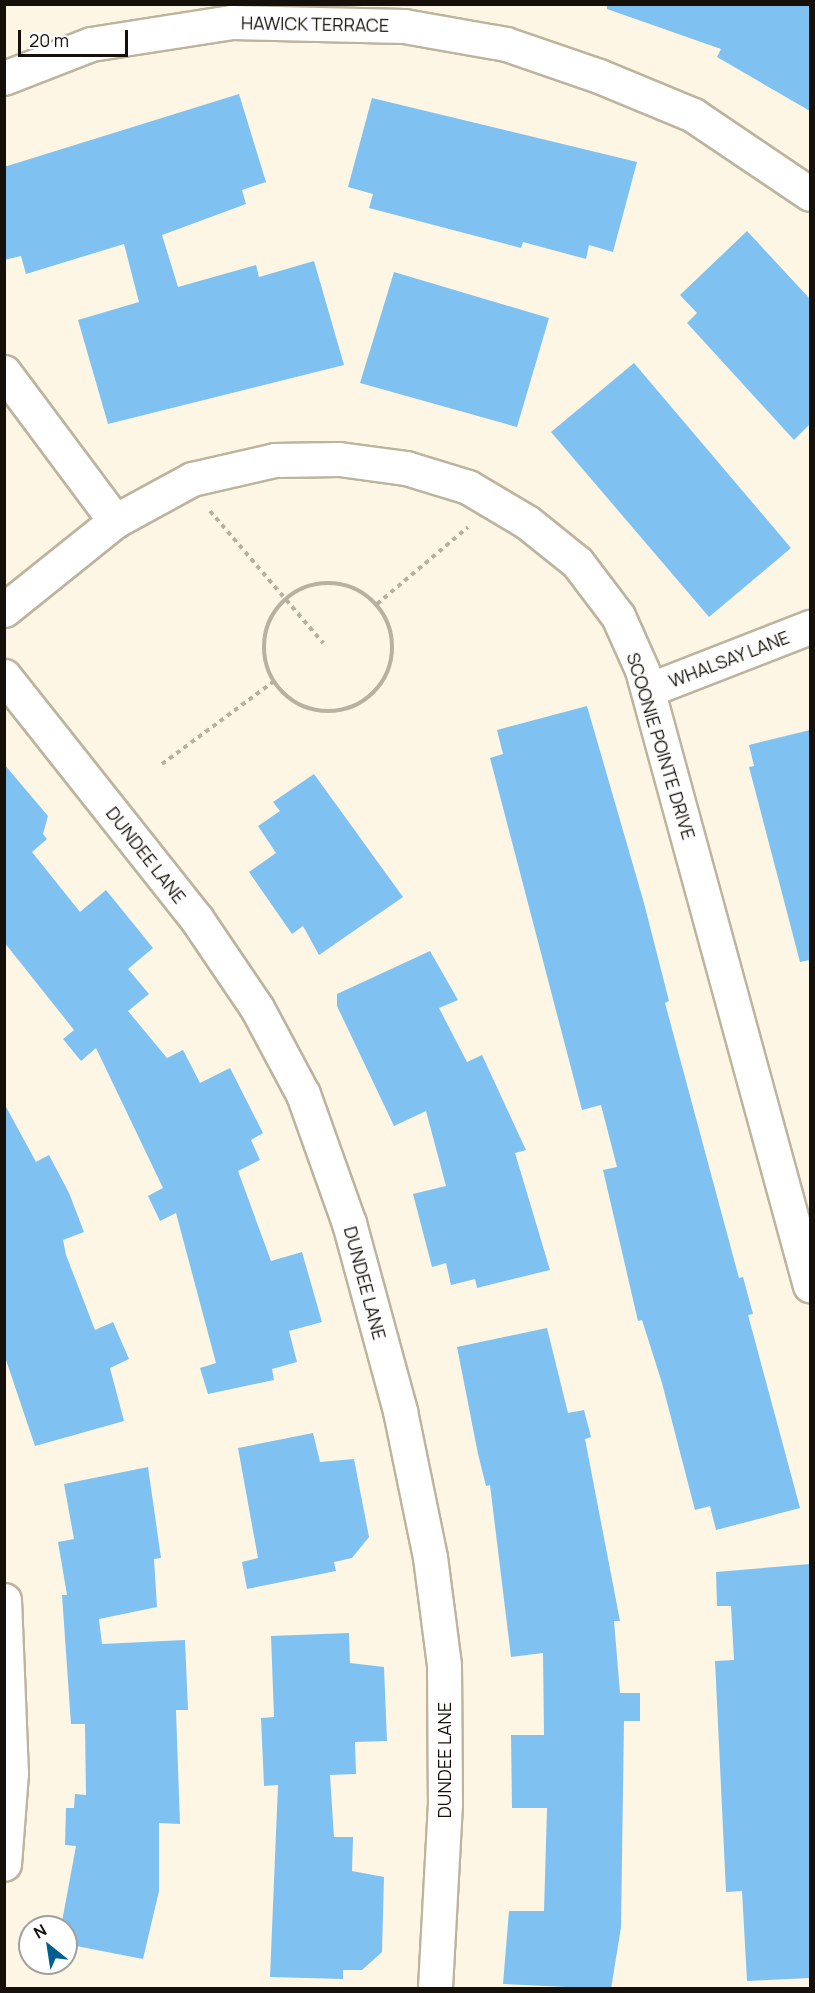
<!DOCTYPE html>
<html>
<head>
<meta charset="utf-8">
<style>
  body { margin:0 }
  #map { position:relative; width:815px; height:1993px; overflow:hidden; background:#fef6e4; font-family:Manrope,sans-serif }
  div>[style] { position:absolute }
  .building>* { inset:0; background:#7fc1f1 }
  .path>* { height:4px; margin-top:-2px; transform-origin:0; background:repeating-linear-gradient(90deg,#b8b1a2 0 4.5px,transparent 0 9px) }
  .path>.ring { margin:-2px; padding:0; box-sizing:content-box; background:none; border:4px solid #b8b1a2; border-radius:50% }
  .roads { filter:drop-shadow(2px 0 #bdb49f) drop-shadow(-2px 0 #bdb49f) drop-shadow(0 2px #bdb49f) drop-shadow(0 -2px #bdb49f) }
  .street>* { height:33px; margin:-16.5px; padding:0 16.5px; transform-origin:16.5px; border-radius:16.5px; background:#fff }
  span { translate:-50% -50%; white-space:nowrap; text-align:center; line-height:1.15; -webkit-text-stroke:6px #fff; paint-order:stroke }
  .street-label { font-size:18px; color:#15110a }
  .frame { position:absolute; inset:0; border:6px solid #15110a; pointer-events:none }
  .north { position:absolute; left:18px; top:1915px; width:60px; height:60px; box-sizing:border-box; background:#fff; border:2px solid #a1a09d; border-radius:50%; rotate:330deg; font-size:16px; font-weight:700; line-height:24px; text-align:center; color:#15110a }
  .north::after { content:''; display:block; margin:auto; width:21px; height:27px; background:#025e8f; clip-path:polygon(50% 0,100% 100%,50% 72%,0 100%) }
  .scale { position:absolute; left:18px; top:30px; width:110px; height:27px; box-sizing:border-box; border:3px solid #15110a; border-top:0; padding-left:8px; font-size:18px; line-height:21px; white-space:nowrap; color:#15110a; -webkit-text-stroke:4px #fff; paint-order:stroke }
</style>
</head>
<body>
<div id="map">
  <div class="building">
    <i style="clip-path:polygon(607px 4px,810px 4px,810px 111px,717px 57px,721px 49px,607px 9px)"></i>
    <i style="clip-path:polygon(239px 94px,266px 182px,242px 190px,246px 204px,162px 235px,178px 287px,256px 265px,259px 277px,314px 261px,344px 365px,108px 424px,78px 320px,139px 302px,124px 244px,26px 274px,21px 256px,4px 260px,4px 167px)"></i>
    <i style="clip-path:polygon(372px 98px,637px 162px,613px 252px,589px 245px,586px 259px,523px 242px,521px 248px,369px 208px,373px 194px,348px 187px)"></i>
    <i style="clip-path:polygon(747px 231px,810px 299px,810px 424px,794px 440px,687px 323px,697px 313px,680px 295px)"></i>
    <i style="clip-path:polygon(394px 272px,549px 318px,517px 427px,360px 383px)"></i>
    <i style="clip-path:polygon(634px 363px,791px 548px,709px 617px,551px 432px)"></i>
    <i style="clip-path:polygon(587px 706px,644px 903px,669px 1001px,665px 1003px,739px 1278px,743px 1277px,753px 1314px,748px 1315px,800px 1508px,716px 1530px,710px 1506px,695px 1510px,662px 1383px,642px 1320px,638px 1321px,603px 1170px,617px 1167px,601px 1105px,582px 1110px,490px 758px,503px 754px,497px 730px)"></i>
    <i style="clip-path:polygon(810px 730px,810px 960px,800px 962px,749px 767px,754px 766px,749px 745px)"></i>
    <i style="clip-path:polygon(4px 764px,48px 816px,43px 834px,47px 839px,32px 852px,80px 912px,106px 890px,153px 948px,128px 969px,149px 994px,128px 1011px,167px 1058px,183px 1050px,200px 1083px,230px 1068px,263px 1133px,251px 1140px,260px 1160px,238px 1171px,271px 1261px,302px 1252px,322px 1322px,289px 1331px,297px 1362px,272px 1369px,274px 1380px,208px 1394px,200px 1368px,216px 1363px,176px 1213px,160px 1221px,148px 1196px,163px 1188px,96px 1048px,81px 1061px,63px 1039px,74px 1030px,4px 942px)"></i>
    <i style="clip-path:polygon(314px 774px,403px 897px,319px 955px,303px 926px,292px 934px,249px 872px,276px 853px,258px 826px,280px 811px,273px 802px)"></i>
    <i style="clip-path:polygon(430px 951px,458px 1000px,439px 1008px,467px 1062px,482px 1055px,526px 1150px,515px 1153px,550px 1270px,477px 1288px,475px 1279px,451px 1285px,446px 1263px,432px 1267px,413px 1194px,446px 1186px,426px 1111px,394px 1126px,337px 1006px,337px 994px)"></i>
    <i style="clip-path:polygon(4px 1103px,36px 1162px,49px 1155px,69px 1193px,84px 1232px,63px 1240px,66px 1255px,95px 1330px,113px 1322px,129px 1359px,110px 1368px,124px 1421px,35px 1446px,4px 1354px)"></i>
    <i style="clip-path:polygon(547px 1328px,568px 1413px,584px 1410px,591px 1437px,585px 1439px,620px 1621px,614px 1621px,620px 1693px,640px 1693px,640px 1721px,624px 1721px,621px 1927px,611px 1989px,503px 1984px,509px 1911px,544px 1911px,547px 1808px,512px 1808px,511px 1735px,544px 1735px,543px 1653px,511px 1657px,490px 1485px,486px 1486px,478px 1454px,457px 1347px)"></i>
    <i style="clip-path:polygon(313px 1433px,320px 1462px,354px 1459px,369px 1537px,352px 1558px,334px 1562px,336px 1571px,247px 1589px,242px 1562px,258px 1558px,238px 1448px)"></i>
    <i style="clip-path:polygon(148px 1467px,161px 1558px,154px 1559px,157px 1607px,99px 1619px,102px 1644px,185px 1640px,188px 1710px,176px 1710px,180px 1824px,159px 1823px,159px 1891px,143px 1959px,66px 1944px,66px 1927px,61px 1927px,76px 1846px,65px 1845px,66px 1808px,74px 1808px,75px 1794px,86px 1795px,85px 1724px,71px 1724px,62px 1595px,67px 1595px,58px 1542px,74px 1539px,64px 1484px)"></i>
    <i style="clip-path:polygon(810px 1564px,810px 1978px,747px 1981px,742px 1891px,726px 1892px,715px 1661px,734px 1660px,731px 1606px,717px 1606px,716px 1572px)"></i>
    <i style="clip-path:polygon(349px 1633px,350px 1663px,384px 1667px,387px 1741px,355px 1742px,356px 1774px,330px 1775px,334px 1837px,353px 1837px,352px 1871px,384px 1877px,382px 1952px,362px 1970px,343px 1970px,343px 1979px,270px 1977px,278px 1785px,264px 1786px,261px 1718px,274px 1717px,271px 1636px)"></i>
  </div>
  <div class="path">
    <i style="left:210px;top:511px;width:174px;rotate:49.4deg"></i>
    <i class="ring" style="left:264px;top:583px;width:124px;height:124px"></i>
    <i style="left:377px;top:604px;width:119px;rotate:-40.2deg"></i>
    <i style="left:162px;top:764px;width:139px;rotate:-36.5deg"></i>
  </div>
  <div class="roads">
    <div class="street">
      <i style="left:4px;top:78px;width:93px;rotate:-21.3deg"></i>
      <i style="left:91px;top:44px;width:143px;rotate:-8.9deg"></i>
      <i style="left:232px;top:22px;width:172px;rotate:1.3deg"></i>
      <i style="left:404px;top:26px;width:104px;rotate:10deg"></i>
      <i style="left:506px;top:44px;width:98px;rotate:19deg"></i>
      <i style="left:599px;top:76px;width:102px;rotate:22.5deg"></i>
      <i style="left:693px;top:115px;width:141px;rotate:34deg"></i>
      <i style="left:4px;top:372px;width:186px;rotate:53.3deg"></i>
      <i style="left:4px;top:610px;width:142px;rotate:-38.7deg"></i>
      <i style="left:115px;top:521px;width:88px;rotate:-28.6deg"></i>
      <i style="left:192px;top:479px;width:85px;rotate:-12.9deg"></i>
      <i style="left:275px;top:460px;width:64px;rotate:-0.9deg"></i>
      <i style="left:339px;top:459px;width:68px;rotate:7.7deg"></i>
      <i style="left:406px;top:468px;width:65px;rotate:17deg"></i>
      <i style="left:468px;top:487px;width:69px;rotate:30.7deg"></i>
      <i style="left:527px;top:522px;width:64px;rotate:38.7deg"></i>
      <i style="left:577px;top:562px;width:68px;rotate:52.8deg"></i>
      <i style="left:618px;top:616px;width:59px;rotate:66deg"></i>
      <i style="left:642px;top:670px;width:638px;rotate:74.74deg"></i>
      <i style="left:4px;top:676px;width:309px;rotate:51.6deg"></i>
      <i style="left:196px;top:918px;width:109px;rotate:55.9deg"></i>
      <i style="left:257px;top:1008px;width:98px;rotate:61.9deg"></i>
      <i style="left:303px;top:1094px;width:137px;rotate:70.4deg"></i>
      <i style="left:349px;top:1223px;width:195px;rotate:74.8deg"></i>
      <i style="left:400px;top:1411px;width:149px;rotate:78.4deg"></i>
      <i style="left:430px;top:1557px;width:109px;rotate:82.6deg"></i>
      <i style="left:444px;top:1665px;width:138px;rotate:89.6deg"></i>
      <i style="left:445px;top:1803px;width:185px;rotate:93.1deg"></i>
      <i style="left:648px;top:690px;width:174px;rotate:-21.3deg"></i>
      <i style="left:4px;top:1600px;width:173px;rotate:87.7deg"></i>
      <i style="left:11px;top:1773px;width:91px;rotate:94.4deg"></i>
    </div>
  </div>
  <div class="street-label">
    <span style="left:315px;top:24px;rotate:1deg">HAWICK TERRACE</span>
    <span style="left:729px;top:659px;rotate:-21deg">WHALSAY LANE</span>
    <span style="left:661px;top:746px;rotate:73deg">SCOONIE POINTE DRIVE</span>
    <span style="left:146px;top:855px;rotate:52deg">DUNDEE LANE</span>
    <span style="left:365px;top:1283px;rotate:75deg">DUNDEE LANE</span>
    <span style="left:444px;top:1760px;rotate:-90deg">DUNDEE LANE</span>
  </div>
  <div class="frame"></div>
  <div class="north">N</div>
  <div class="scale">20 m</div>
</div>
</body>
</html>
